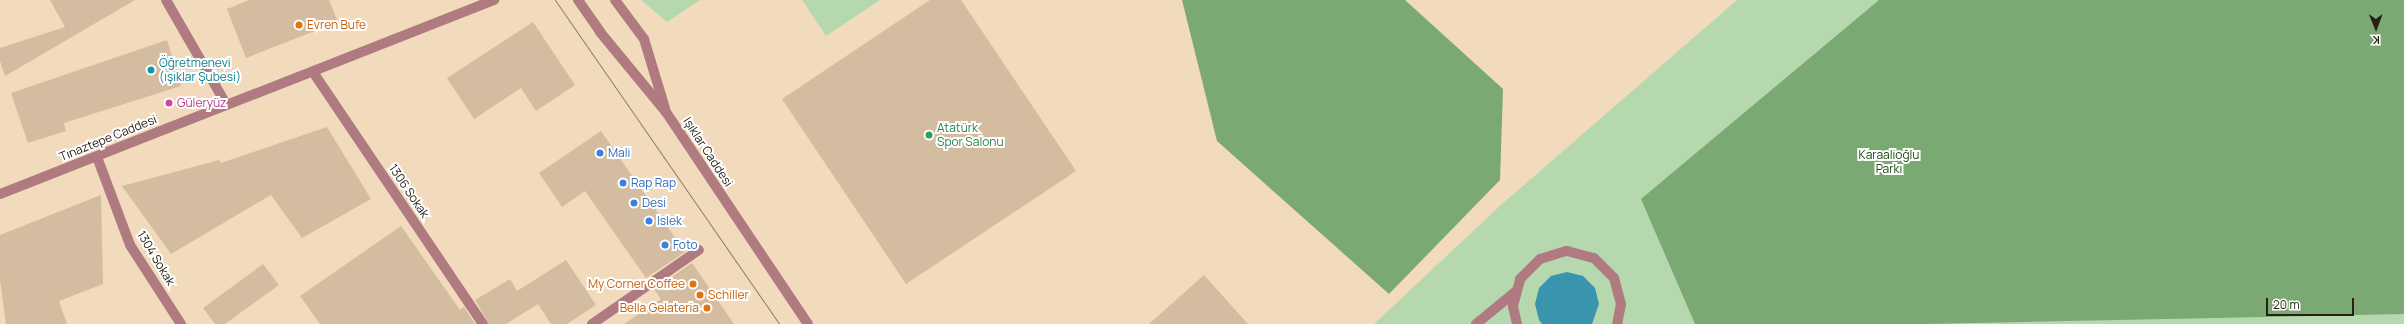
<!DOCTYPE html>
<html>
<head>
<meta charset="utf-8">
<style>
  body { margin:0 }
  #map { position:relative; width:2404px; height:324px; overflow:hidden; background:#f2dbbc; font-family:Manrope,sans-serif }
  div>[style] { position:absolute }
  .green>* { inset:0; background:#b5d8ae }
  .forest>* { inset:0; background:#7ba973 }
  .water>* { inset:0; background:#3b94ad }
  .building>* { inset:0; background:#d3bc9f }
  .minor>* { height:10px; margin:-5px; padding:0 5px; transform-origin:5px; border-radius:5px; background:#af7a80 }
  .tertiary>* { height:10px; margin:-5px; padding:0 5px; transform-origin:5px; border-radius:5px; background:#af7a80 }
  .tram>* { height:1px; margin:-0.5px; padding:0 0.5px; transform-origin:0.5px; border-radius:0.5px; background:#8c7c67 }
  .dots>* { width:11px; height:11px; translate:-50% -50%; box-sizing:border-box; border:2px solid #fff; border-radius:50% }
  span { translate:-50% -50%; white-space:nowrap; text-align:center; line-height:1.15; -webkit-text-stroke:4px #fff; paint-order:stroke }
  .food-label { font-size:12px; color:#c56008 }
  .left { translate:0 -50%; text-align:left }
  .right { translate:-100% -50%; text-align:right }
  .culture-label { font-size:12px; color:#0d838f }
  .hotel-label { font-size:12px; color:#b23c85 }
  .leisure-label { font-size:12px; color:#27864d }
  .street-label { font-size:12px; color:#282015 }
  .shop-label { font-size:12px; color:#366cbe }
  .park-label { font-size:12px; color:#1c4913 }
  .north { position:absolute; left:2356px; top:8px; width:40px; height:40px; -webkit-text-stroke:3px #fff; paint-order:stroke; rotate:179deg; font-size:11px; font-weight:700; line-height:16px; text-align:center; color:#282015 }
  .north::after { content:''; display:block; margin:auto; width:14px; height:18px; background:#282015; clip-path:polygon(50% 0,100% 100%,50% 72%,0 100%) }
  .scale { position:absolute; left:2266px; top:298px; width:88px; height:18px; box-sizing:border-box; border:2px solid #282015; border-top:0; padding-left:5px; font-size:12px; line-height:14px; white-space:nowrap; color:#282015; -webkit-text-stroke:3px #fff; paint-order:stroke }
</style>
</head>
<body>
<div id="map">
  <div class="green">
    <i style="clip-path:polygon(641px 0,700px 0,667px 22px)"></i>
    <i style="clip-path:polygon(802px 0,880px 0,826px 36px)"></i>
    <i style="clip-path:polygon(1737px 0,2404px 0,2404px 324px,1374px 324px,1501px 205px)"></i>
  </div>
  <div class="forest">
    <i style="clip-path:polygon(1182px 0,1405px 0,1503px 89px,1500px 180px,1389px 294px,1217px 141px)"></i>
    <i style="clip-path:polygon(1879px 0,2404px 0,2404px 314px,1925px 324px,1695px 324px,1641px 199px)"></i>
  </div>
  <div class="water">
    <i style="clip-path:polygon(1567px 272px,1583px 276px,1595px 288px,1599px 304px,1592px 324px,1542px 324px,1539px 320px,1535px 304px,1539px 288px,1551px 276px)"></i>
  </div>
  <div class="building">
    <i style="clip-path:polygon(50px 0,135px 0,5px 76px,0 61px,0 48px,65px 27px)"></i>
    <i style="clip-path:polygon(249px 0,329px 0,338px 22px,246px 58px,227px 9px)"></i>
    <i style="clip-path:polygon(930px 0,961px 0,1076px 171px,906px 284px,782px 99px)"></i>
    <i style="clip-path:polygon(533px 22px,575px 85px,536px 111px,521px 88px,474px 119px,447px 78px)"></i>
    <i style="clip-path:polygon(167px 40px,181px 86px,64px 123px,66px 131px,28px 143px,11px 93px)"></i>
    <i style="clip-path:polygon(327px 127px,371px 199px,302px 238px,271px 195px,171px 254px,122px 186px,219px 160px,221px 163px)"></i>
    <i style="clip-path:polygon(601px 131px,685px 252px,646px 278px,585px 191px,562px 207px,539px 173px)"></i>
    <i style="clip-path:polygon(101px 195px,103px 284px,59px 301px,67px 324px,6px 324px,0 280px,0 235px)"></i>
    <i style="clip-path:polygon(401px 226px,460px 310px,464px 307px,475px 324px,320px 324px,300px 296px)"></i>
    <i style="clip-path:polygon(566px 260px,596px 305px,567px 324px,551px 324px,538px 304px,506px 324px,489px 324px,475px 300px,510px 279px,517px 291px)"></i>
    <i style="clip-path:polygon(692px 263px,734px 324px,624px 324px,661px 299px,654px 289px)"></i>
    <i style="clip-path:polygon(263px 264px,279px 285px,225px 324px,215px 324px,203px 308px)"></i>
    <i style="clip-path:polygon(1204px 275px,1248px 324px,1149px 324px)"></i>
  </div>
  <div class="minor">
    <i style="left:166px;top:0;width:120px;rotate:60deg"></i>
    <i style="left:313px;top:72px;width:304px;rotate:56deg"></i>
    <i style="left:97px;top:157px;width:94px;rotate:69.4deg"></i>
    <i style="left:130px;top:245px;width:94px;rotate:57.2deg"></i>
    <i style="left:592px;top:324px;width:130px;rotate:-34.7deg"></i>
    <i style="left:1476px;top:324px;width:50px;rotate:-39.4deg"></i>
    <i style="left:1517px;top:324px;width:18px;rotate:-103deg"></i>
    <i style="left:1513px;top:306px;width:28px;rotate:-75deg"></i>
    <i style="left:1520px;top:279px;width:28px;rotate:-45deg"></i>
    <i style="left:1540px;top:259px;width:28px;rotate:-17deg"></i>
    <i style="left:1567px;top:251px;width:28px;rotate:15deg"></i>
    <i style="left:1594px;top:258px;width:28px;rotate:45deg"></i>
    <i style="left:1614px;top:278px;width:27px;rotate:75deg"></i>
    <i style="left:1621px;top:304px;width:20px;rotate:101deg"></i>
  </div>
  <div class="tertiary">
    <i style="left:578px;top:0;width:39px;rotate:55deg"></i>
    <i style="left:600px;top:32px;width:104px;rotate:50.5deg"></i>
    <i style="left:666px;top:112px;width:255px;rotate:56.2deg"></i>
    <i style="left:615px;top:0;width:49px;rotate:53.4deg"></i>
    <i style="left:644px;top:39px;width:72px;rotate:73.1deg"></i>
    <i style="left:0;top:194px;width:531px;rotate:-21.44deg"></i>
  </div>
  <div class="tram">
    <i style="left:555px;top:0;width:394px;rotate:55.3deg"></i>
  </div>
  <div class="dots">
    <i style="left:299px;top:25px;background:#e8710a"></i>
    <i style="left:151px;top:70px;background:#0f9aa8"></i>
    <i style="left:169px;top:103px;background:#d1479c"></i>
    <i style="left:929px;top:135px;background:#2e9e5b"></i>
    <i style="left:600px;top:153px;background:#3f7fe0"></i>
    <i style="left:623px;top:183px;background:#3f7fe0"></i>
    <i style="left:634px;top:203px;background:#3f7fe0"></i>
    <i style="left:649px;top:221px;background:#3f7fe0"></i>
    <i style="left:665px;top:245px;background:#3f7fe0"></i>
    <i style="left:693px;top:284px;background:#e8710a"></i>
    <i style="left:700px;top:295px;background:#e8710a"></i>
    <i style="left:707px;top:308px;background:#e8710a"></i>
  </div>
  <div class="food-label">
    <span class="left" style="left:307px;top:25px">Evren Bufe</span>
    <span class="right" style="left:685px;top:284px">My Corner Coffee</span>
    <span class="left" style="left:708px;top:295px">Schiller</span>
    <span class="right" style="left:699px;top:308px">Bella Gelateria</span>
  </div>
  <div class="culture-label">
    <span class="left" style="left:159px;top:70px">Öğretmenevi<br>(ışıklar Şubesi)</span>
  </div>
  <div class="hotel-label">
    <span class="left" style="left:177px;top:103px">Güleryüz</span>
  </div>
  <div class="leisure-label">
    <span class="left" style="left:937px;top:135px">Atatürk<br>Spor Salonu</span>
  </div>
  <div class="street-label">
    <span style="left:108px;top:138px;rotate:-22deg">Tınaztepe Caddesi</span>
    <span style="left:708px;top:152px;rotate:57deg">Işıklar Caddesi</span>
    <span style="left:409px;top:191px;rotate:56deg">1306 Sokak</span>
    <span style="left:156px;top:258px;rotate:59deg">1304 Sokak</span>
  </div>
  <div class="shop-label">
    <span class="left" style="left:608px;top:153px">Mali</span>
    <span class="left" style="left:631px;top:183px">Rap Rap</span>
    <span class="left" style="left:642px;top:203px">Desi</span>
    <span class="left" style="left:657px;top:221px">Islek</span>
    <span class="left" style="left:673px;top:245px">Foto</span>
  </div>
  <div class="park-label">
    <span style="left:1889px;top:162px">Karaalioğlu<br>Parkı</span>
  </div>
  <div class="north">K</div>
  <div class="scale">20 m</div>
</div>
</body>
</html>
